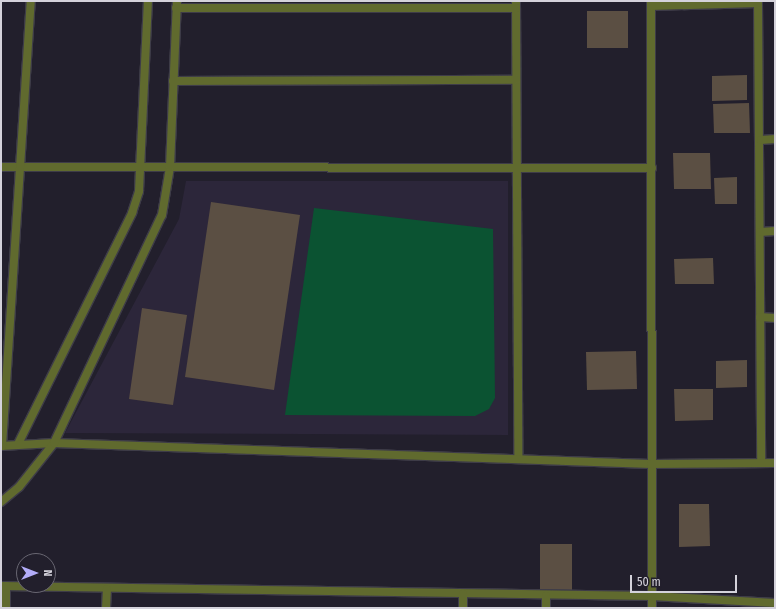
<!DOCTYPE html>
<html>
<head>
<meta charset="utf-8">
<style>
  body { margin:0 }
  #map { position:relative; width:776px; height:609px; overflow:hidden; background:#221f2c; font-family:"Fira Sans Condensed",sans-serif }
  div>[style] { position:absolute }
  .built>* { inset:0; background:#2c263a }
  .green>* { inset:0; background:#0b5332 }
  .building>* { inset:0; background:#5b4f43 }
  .roads { filter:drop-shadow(1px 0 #3e3c48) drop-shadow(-1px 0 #3e3c48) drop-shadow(0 1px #3e3c48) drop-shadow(0 -1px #3e3c48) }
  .minor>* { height:8px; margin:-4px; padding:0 4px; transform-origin:4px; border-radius:4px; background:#606a2e }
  span { translate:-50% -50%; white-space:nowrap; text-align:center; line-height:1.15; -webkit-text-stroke:3px #221f2c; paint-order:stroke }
  .frame { position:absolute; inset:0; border:2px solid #d4d2db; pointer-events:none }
  .north { position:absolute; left:16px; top:553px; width:40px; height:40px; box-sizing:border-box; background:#221f2c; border:1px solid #696772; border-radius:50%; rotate:90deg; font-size:11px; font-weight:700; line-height:16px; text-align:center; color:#d4d2db }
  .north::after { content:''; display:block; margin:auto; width:14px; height:18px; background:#b3adf9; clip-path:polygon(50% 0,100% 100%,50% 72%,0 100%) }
  .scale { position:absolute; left:630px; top:575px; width:107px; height:18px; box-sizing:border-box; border:2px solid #d4d2db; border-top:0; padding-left:5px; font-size:12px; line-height:14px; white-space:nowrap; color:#d4d2db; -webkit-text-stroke:3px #221f2c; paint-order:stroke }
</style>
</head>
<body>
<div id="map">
  <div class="built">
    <i style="clip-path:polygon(186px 181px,508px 181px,508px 435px,65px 433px,179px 219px)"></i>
  </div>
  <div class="green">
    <i style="clip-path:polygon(314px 208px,493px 229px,495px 398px,489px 409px,475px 416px,285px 415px)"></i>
  </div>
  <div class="building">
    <i style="clip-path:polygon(587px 11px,628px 11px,628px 48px,587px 48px)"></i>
    <i style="clip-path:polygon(747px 75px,747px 100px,712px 101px,712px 76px)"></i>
    <i style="clip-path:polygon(749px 103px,750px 133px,714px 133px,713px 104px)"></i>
    <i style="clip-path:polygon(673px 153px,710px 153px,711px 189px,674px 189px)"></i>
    <i style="clip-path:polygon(737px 177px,737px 204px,715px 204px,714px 178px)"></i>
    <i style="clip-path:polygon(211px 202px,300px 215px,274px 390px,185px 377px)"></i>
    <i style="clip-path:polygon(713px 258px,714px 284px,675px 284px,674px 259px)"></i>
    <i style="clip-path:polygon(142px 308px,187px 315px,173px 405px,129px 399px)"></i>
    <i style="clip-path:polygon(636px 351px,637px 389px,587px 390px,586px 352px)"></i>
    <i style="clip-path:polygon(747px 360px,747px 387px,716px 388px,716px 361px)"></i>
    <i style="clip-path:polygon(674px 389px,713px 389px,713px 420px,675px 421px)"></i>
    <i style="clip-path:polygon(679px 504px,709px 504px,710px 546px,679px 547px)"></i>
    <i style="clip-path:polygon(540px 544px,572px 544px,572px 592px,540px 592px)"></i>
  </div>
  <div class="roads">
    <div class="minor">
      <i style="left:516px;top:1px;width:457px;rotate:89.7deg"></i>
      <i style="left:651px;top:1px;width:607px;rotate:89.91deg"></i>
      <i style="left:758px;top:1px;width:462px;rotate:89.6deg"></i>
      <i style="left:651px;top:6px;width:107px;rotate:-1.6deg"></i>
      <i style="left:176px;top:8px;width:340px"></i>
      <i style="left:173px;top:81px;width:343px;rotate:-0.2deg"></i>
      <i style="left:761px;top:140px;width:14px;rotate:-4deg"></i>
      <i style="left:1px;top:167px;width:651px;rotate:0.09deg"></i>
      <i style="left:760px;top:232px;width:15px;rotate:-4deg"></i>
      <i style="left:760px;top:317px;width:15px;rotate:4deg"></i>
      <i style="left:18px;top:444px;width:258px;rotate:-63.7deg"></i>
      <i style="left:132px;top:213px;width:23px;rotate:-72deg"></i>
      <i style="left:139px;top:191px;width:190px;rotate:-87.3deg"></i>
      <i style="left:1px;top:446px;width:53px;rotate:-3.2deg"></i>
      <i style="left:54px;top:443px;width:597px;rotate:2.01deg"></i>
      <i style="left:651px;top:464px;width:124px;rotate:-0.5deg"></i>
      <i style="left:2px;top:446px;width:446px;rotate:-86.3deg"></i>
      <i style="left:1px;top:502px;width:23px;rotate:-40deg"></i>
      <i style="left:19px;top:487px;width:56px;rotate:-51.5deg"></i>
      <i style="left:54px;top:443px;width:252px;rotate:-64.7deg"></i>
      <i style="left:162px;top:215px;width:49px;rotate:-80.5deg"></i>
      <i style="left:170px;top:167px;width:166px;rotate:-87.6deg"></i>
      <i style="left:1px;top:586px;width:650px;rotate:0.88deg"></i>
      <i style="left:651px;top:596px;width:124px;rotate:3.2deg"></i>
      <i style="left:546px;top:596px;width:12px;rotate:90deg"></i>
      <i style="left:6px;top:608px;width:22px;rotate:-90deg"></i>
      <i style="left:106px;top:608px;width:19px;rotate:-87deg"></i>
      <i style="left:463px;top:608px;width:14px;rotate:-90deg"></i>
    </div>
  </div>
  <div class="frame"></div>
  <div class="north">N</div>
  <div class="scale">50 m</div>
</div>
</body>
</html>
